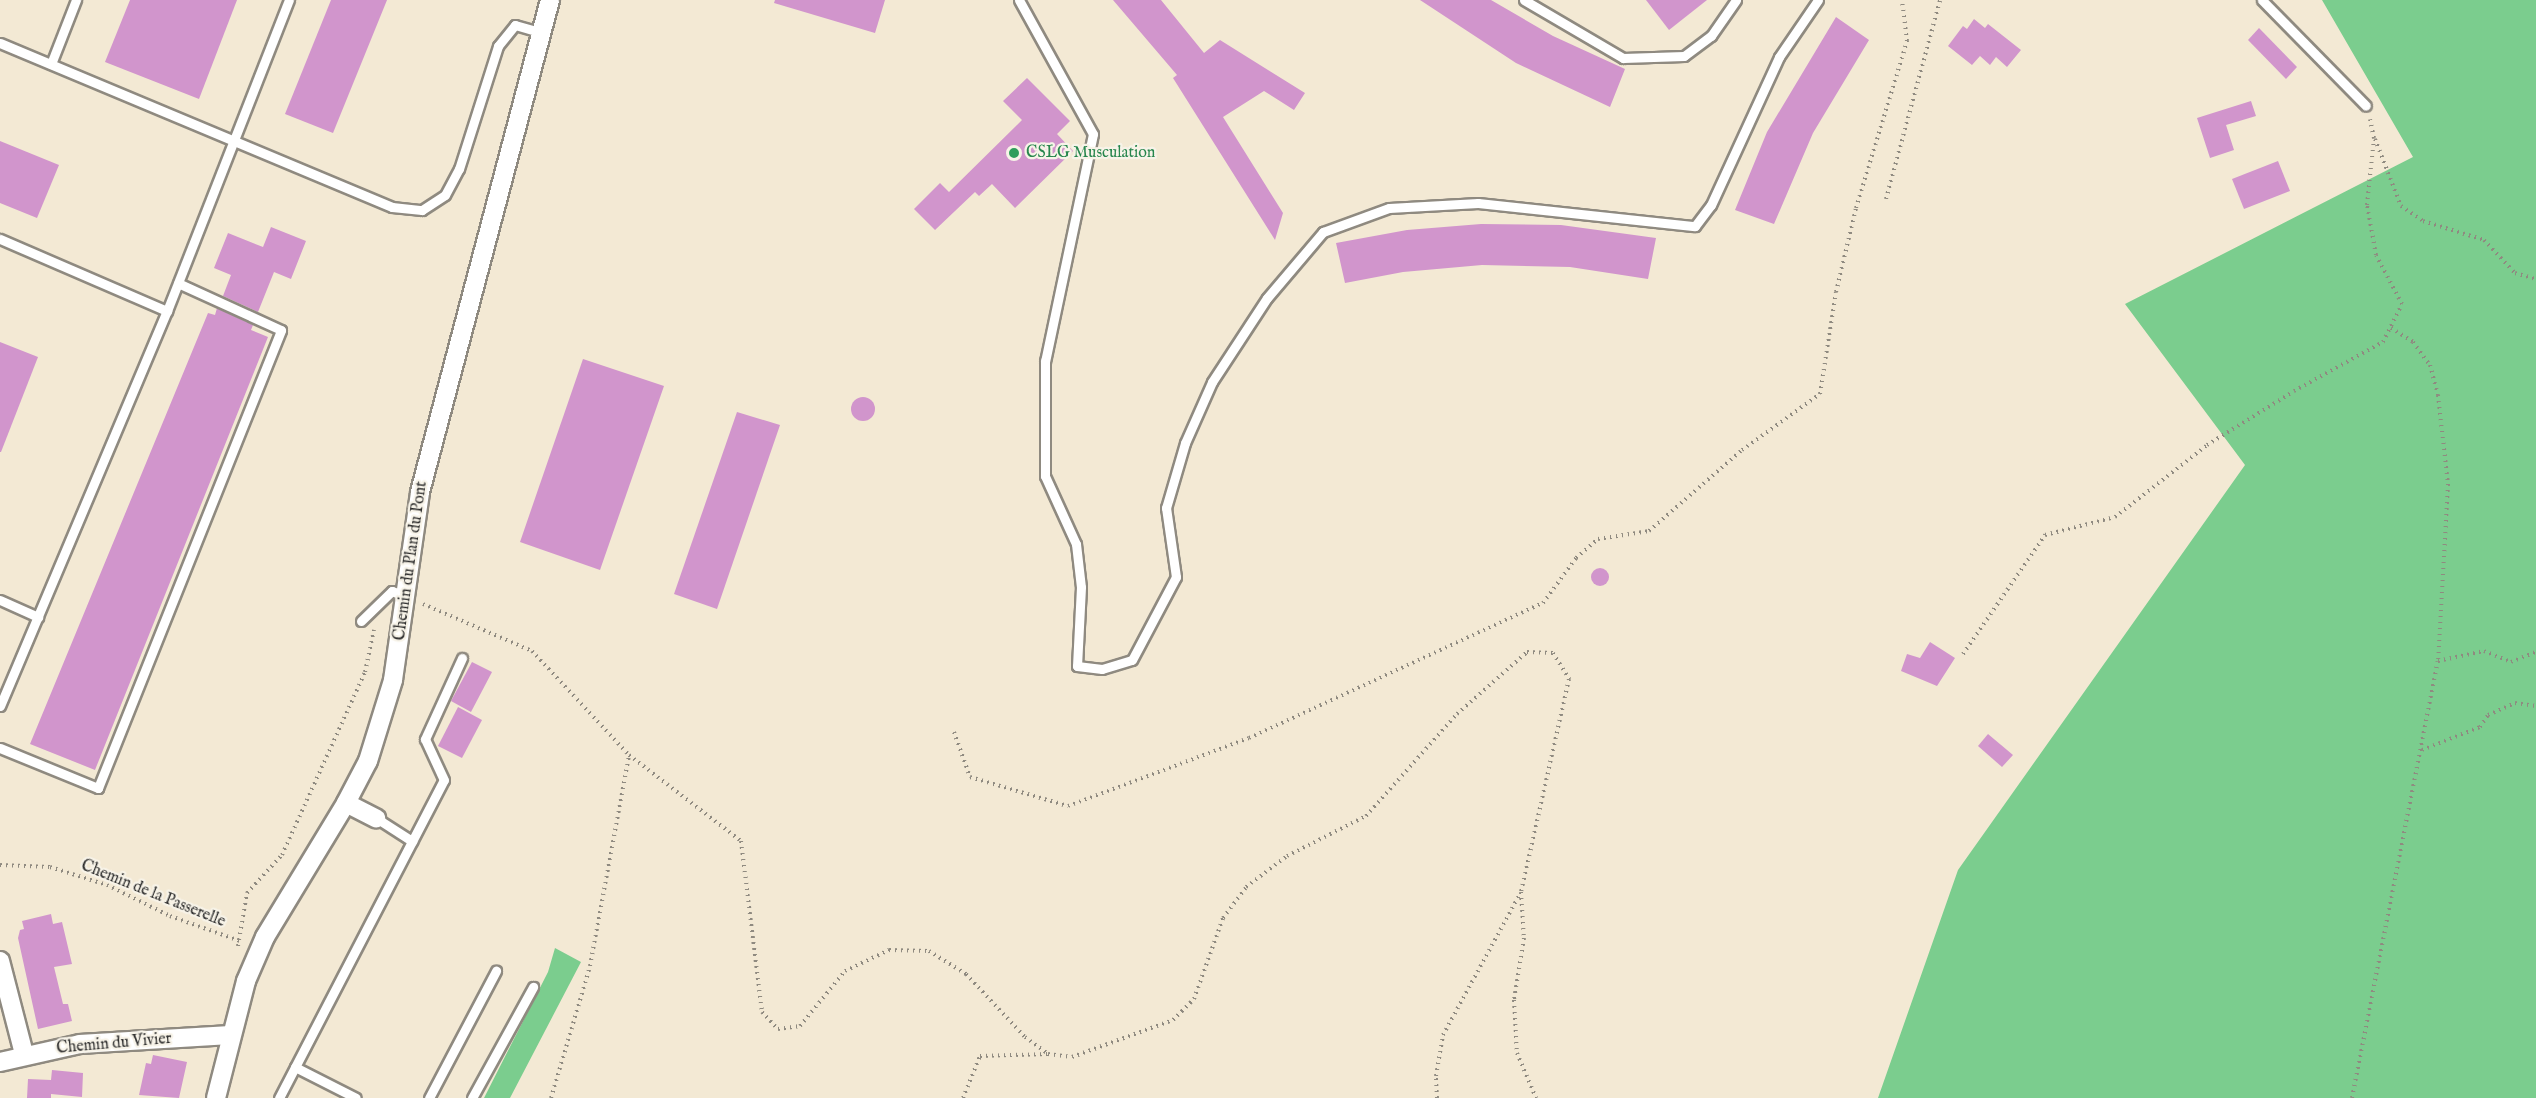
<!DOCTYPE html>
<html>
<head>
<meta charset="utf-8">
<style>
  body { margin:0 }
  #map { position:relative; width:2536px; height:1098px; overflow:hidden; background:#f3e9d4; font-family:"IM FELL English",serif }
  div>[style] { position:absolute }
  .green>* { inset:0; background:#7bcd8e }
  .building>* { inset:0; background:#d195cc }
  .round { border-radius:50% }
  .path>* { height:4px; margin-top:-2px; transform-origin:0; background:repeating-linear-gradient(90deg,#8f8a80 0 1.5px,transparent 0 6px) }
  .roads { filter:drop-shadow(2px 0 #8f8a80) drop-shadow(-2px 0 #8f8a80) drop-shadow(0 2px #8f8a80) drop-shadow(0 -2px #8f8a80) }
  .service>* { height:9px; margin:-4.5px; padding:0 4.5px; transform-origin:4.5px; border-radius:4.5px; background:#fff }
  .minor>* { height:18px; margin:-9px; padding:0 9px; transform-origin:9px; border-radius:9px; background:#fff }
  .dots>* { width:16px; height:16px; translate:-50% -50%; box-sizing:border-box; border:3px solid #f7f3e8; border-radius:50% }
  span { translate:-50% -50%; white-space:nowrap; text-align:center; line-height:1.15; -webkit-text-stroke:4.5px #f7f3e8; paint-order:stroke }
  .leisure-label { font-size:16px; color:#27864d }
  .left { translate:0 -50%; text-align:left }
  .street-label { font-size:16px; color:#2b2b2b }
</style>
</head>
<body>
<div id="map">
  <div class="green">
    <i style="clip-path:polygon(2322px 0,2536px 0,2536px 1098px,1878px 1098px,1958px 870px,2245px 465px,2125px 304px,2413px 157px)"></i>
    <i style="clip-path:polygon(555px 948px,581px 962px,510px 1098px,484px 1098px,548px 972px)"></i>
  </div>
  <div class="building">
    <i style="clip-path:polygon(130px 0,237px 0,199px 99px,105px 62px)"></i>
    <i style="clip-path:polygon(331px 0,387px 0,333px 133px,285px 114px)"></i>
    <i style="clip-path:polygon(775px 0,885px 0,875px 33px,774px 3px)"></i>
    <i style="clip-path:polygon(1113px 0,1161px 0,1204px 53px,1220px 40px,1305px 93px,1294px 110px,1264px 91px,1223px 117px,1283px 213px,1275px 240px,1173px 78px,1177px 75px)"></i>
    <i style="clip-path:polygon(1420px 0,1491px 0,1553px 36px,1625px 69px,1610px 107px,1516px 63px)"></i>
    <i style="clip-path:polygon(1646px 0,1707px 0,1669px 30px)"></i>
    <i style="clip-path:polygon(1836px 17px,1869px 40px,1813px 133px,1774px 224px,1735px 210px,1767px 132px)"></i>
    <i style="clip-path:polygon(1974px 19px,1985px 28px,1988px 24px,2021px 50px,2007px 67px,1996px 57px,1990px 65px,1980px 56px,1972px 65px,1948px 46px,1963px 26px,1967px 29px)"></i>
    <i style="clip-path:polygon(2259px 28px,2297px 67px,2286px 79px,2248px 40px)"></i>
    <i style="clip-path:polygon(1027px 78px,1070px 121px,1057px 134px,1073px 151px,1015px 208px,992px 184px,979px 196px,975px 192px,935px 230px,914px 209px,940px 183px,949px 192px,1022px 120px,1003px 101px)"></i>
    <i style="clip-path:polygon(2251px 101px,2256px 116px,2226px 125px,2234px 150px,2210px 158px,2197px 118px)"></i>
    <i style="clip-path:polygon(0 141px,59px 165px,37px 218px,0 203px)"></i>
    <i style="clip-path:polygon(2278px 161px,2290px 191px,2244px 209px,2232px 179px)"></i>
    <i style="clip-path:polygon(1481px 224px,1561px 225px,1656px 238px,1648px 279px,1570px 267px,1482px 265px,1403px 272px,1345px 283px,1336px 243px,1407px 230px)"></i>
    <i style="clip-path:polygon(271px 227px,306px 241px,291px 279px,274px 272px,258px 312px,223px 296px,231px 275px,214px 268px,228px 233px,263px 247px)"></i>
    <i style="clip-path:polygon(217px 308px,253px 325px,251px 330px,268px 337px,95px 770px,30px 744px,208px 313px,215px 315px)"></i>
    <i style="clip-path:polygon(0 342px,38px 357px,1px 452px,0 452px)"></i>
    <i style="clip-path:polygon(583px 359px,664px 386px,600px 570px,520px 542px)"></i>
    <i class="round" style="left:851px;top:397px;width:24px;height:24px"></i>
    <i style="clip-path:polygon(737px 412px,780px 425px,717px 609px,674px 594px)"></i>
    <i class="round" style="left:1591px;top:568px;width:18px;height:18px"></i>
    <i style="clip-path:polygon(1930px 642px,1955px 658px,1937px 686px,1901px 671px,1907px 654px,1920px 658px)"></i>
    <i style="clip-path:polygon(472px 662px,492px 672px,471px 712px,451px 701px)"></i>
    <i style="clip-path:polygon(458px 707px,482px 720px,462px 758px,438px 746px)"></i>
    <i style="clip-path:polygon(1988px 734px,2013px 755px,2002px 767px,1978px 746px)"></i>
    <i style="clip-path:polygon(51px 914px,53px 924px,62px 922px,72px 964px,54px 967px,63px 1004px,68px 1004px,72px 1021px,38px 1029px,18px 938px,20px 930px,24px 929px,22px 921px)"></i>
    <i style="clip-path:polygon(153px 1055px,187px 1062px,179px 1098px,139px 1095px,146px 1063px,151px 1064px)"></i>
    <i style="clip-path:polygon(52px 1070px,83px 1073px,82px 1097px,51px 1094px,51px 1098px,27px 1098px,28px 1079px,51px 1080px)"></i>
  </div>
  <div class="path">
    <i style="left:2375px;top:139px;width:72px;rotate:68.8deg"></i>
    <i style="left:2401px;top:206px;width:27px;rotate:34deg"></i>
    <i style="left:2423px;top:221px;width:64px;rotate:17.3deg"></i>
    <i style="left:2484px;top:240px;width:45px;rotate:46.8deg"></i>
    <i style="left:2515px;top:273px;width:22px;rotate:16deg"></i>
    <i style="left:1886px;top:199px;width:206px;rotate:-74.8deg"></i>
    <i style="left:2391px;top:328px;width:26px;rotate:32deg"></i>
    <i style="left:2413px;top:342px;width:29px;rotate:54deg"></i>
    <i style="left:2430px;top:365px;width:31px;rotate:75deg"></i>
    <i style="left:2438px;top:395px;width:90px;rotate:83.6deg"></i>
    <i style="left:2448px;top:484px;width:177px;rotate:93.2deg"></i>
    <i style="left:423px;top:604px;width:119px;rotate:23.3deg"></i>
    <i style="left:532px;top:651px;width:142px;rotate:47deg"></i>
    <i style="left:629px;top:755px;width:141px;rotate:37.5deg"></i>
    <i style="left:741px;top:841px;width:172px;rotate:83deg"></i>
    <i style="left:762px;top:1012px;width:23px;rotate:47deg"></i>
    <i style="left:778px;top:1029px;width:22px;rotate:-8deg"></i>
    <i style="left:800px;top:1026px;width:71px;rotate:-50.7deg"></i>
    <i style="left:845px;top:971px;width:49px;rotate:-25.5deg"></i>
    <i style="left:889px;top:950px;width:40px;rotate:1.4deg"></i>
    <i style="left:929px;top:951px;width:44px;rotate:31.9deg"></i>
    <i style="left:966px;top:974px;width:86px;rotate:46.9deg"></i>
    <i style="left:1025px;top:1037px;width:29px;rotate:36deg"></i>
    <i style="left:1048px;top:1054px;width:24px;rotate:7deg"></i>
    <i style="left:1072px;top:1057px;width:108px;rotate:-20.1deg"></i>
    <i style="left:1173px;top:1020px;width:30px;rotate:-45deg"></i>
    <i style="left:1194px;top:999px;width:86px;rotate:-70.3deg"></i>
    <i style="left:1223px;top:918px;width:39px;rotate:-53deg"></i>
    <i style="left:1246px;top:887px;width:51px;rotate:-37.1deg"></i>
    <i style="left:1287px;top:856px;width:89px;rotate:-26.9deg"></i>
    <i style="left:1366px;top:816px;width:137px;rotate:-48.3deg"></i>
    <i style="left:1457px;top:714px;width:94px;rotate:-41.5deg"></i>
    <i style="left:1527px;top:652px;width:26px;rotate:2deg"></i>
    <i style="left:1553px;top:653px;width:31px;rotate:58deg"></i>
    <i style="left:1569px;top:679px;width:218px;rotate:102.7deg"></i>
    <i style="left:1521px;top:892px;width:46px;rotate:86.3deg"></i>
    <i style="left:1524px;top:938px;width:63px;rotate:99.2deg"></i>
    <i style="left:1514px;top:1000px;width:53px;rotate:86.8deg"></i>
    <i style="left:1517px;top:1053px;width:49px;rotate:67.1deg"></i>
    <i style="left:1963px;top:654px;width:145px;rotate:-55.4deg"></i>
    <i style="left:2045px;top:535px;width:72px;rotate:-14.4deg"></i>
    <i style="left:2115px;top:517px;width:117px;rotate:-38deg"></i>
    <i style="left:2207px;top:445px;width:102px;rotate:-31.8deg"></i>
    <i style="left:2294px;top:391px;width:102px;rotate:-28.8deg"></i>
    <i style="left:2383px;top:342px;width:42px;rotate:-63.4deg"></i>
    <i style="left:2402px;top:304px;width:55px;rotate:-118deg"></i>
    <i style="left:2376px;top:255px;width:51px;rotate:-100.2deg"></i>
    <i style="left:2367px;top:205px;width:67px;rotate:-84deg"></i>
    <i style="left:2374px;top:138px;width:19px;rotate:-102deg"></i>
    <i style="left:954px;top:732px;width:48px;rotate:70.4deg"></i>
    <i style="left:970px;top:777px;width:102px;rotate:16.5deg"></i>
    <i style="left:1068px;top:806px;width:193px;rotate:-20.6deg"></i>
    <i style="left:1249px;top:738px;width:324px;rotate:-24.7deg"></i>
    <i style="left:1543px;top:603px;width:56px;rotate:-53.7deg"></i>
    <i style="left:1576px;top:558px;width:29px;rotate:-41deg"></i>
    <i style="left:1598px;top:539px;width:52px;rotate:-8.9deg"></i>
    <i style="left:1649px;top:531px;width:123px;rotate:-41.1deg"></i>
    <i style="left:1742px;top:450px;width:96px;rotate:-35.7deg"></i>
    <i style="left:1820px;top:394px;width:103px;rotate:-81.1deg"></i>
    <i style="left:1836px;top:292px;width:86px;rotate:-76.6deg"></i>
    <i style="left:1856px;top:208px;width:175px;rotate:-73deg"></i>
    <i style="left:1907px;top:41px;width:41px;rotate:-97deg"></i>
    <i style="left:2422px;top:750px;width:62px;rotate:-21.6deg"></i>
    <i style="left:2480px;top:727px;width:14px;rotate:-56deg"></i>
    <i style="left:2488px;top:715px;width:30px;rotate:-24deg"></i>
    <i style="left:2515px;top:703px;width:21px;rotate:8deg"></i>
    <i style="left:0;top:865px;width:50px;rotate:2.3deg"></i>
    <i style="left:50px;top:867px;width:60px;rotate:17.5deg"></i>
    <i style="left:107px;top:885px;width:70px;rotate:26.2deg"></i>
    <i style="left:170px;top:916px;width:74px;rotate:19.7deg"></i>
    <i style="left:238px;top:946px;width:54px;rotate:-80.4deg"></i>
    <i style="left:247px;top:893px;width:52px;rotate:-47.4deg"></i>
    <i style="left:282px;top:855px;width:201px;rotate:-65.6deg"></i>
    <i style="left:365px;top:672px;width:43px;rotate:-77.9deg"></i>
    <i style="left:551px;top:1098px;width:138px;rotate:-73.5deg"></i>
    <i style="left:590px;top:966px;width:215px;rotate:-79.5deg"></i>
    <i style="left:963px;top:1098px;width:45px;rotate:-68deg"></i>
    <i style="left:980px;top:1056px;width:68px;rotate:-1.7deg"></i>
    <i style="left:1437px;top:1098px;width:22px;rotate:-93deg"></i>
    <i style="left:1436px;top:1076px;width:42px;rotate:-80.3deg"></i>
    <i style="left:1443px;top:1035px;width:161px;rotate:-61.4deg"></i>
    <i style="left:2352px;top:1098px;width:445px;rotate:-78.9deg"></i>
    <i style="left:2438px;top:661px;width:47px;rotate:-12.3deg"></i>
    <i style="left:2484px;top:651px;width:29px;rotate:22deg"></i>
    <i style="left:2511px;top:662px;width:27px;rotate:-22deg"></i>
  </div>
  <div class="roads">
    <div class="service">
      <i style="left:1019px;top:0;width:153px;rotate:61.1deg"></i>
      <i style="left:1093px;top:134px;width:232px;rotate:101.9deg"></i>
      <i style="left:1045px;top:361px;width:115px;rotate:90deg"></i>
      <i style="left:1045px;top:476px;width:75px;rotate:65.5deg"></i>
      <i style="left:1076px;top:544px;width:43px;rotate:83.4deg"></i>
      <i style="left:1081px;top:587px;width:79px;rotate:92.9deg"></i>
      <i style="left:1077px;top:666px;width:25px;rotate:7deg"></i>
      <i style="left:1102px;top:669px;width:31px;rotate:-17deg"></i>
      <i style="left:1132px;top:660px;width:94px;rotate:-62.1deg"></i>
      <i style="left:1176px;top:577px;width:70px;rotate:-98.2deg"></i>
      <i style="left:1166px;top:508px;width:68px;rotate:-73.7deg"></i>
      <i style="left:1185px;top:443px;width:67px;rotate:-66.1deg"></i>
      <i style="left:1212px;top:382px;width:100px;rotate:-56.8deg"></i>
      <i style="left:1267px;top:298px;width:87px;rotate:-49.7deg"></i>
      <i style="left:1323px;top:232px;width:70px;rotate:-20deg"></i>
      <i style="left:1389px;top:208px;width:89px;rotate:-3.2deg"></i>
      <i style="left:1478px;top:203px;width:218px;rotate:6.1deg"></i>
      <i style="left:1695px;top:226px;width:26px;rotate:-53deg"></i>
      <i style="left:1711px;top:205px;width:163px;rotate:-65.3deg"></i>
      <i style="left:1779px;top:57px;width:69px;rotate:-55.6deg"></i>
      <i style="left:1524px;top:0;width:115px;rotate:30.4deg"></i>
      <i style="left:1623px;top:58px;width:61px;rotate:-1.9deg"></i>
      <i style="left:1684px;top:56px;width:34px;rotate:-37deg"></i>
      <i style="left:1711px;top:36px;width:44px;rotate:-55.2deg"></i>
      <i style="left:2262px;top:0;width:148px;rotate:45.5deg"></i>
      <i style="left:0;top:43px;width:425px;rotate:22.7deg"></i>
      <i style="left:392px;top:207px;width:30px;rotate:6deg"></i>
      <i style="left:422px;top:210px;width:27px;rotate:-33deg"></i>
      <i style="left:445px;top:195px;width:30px;rotate:-62deg"></i>
      <i style="left:459px;top:169px;width:129px;rotate:-72.4deg"></i>
      <i style="left:498px;top:46px;width:27px;rotate:-51deg"></i>
      <i style="left:515px;top:25px;width:25px;rotate:16deg"></i>
      <i style="left:51px;top:64px;width:69px;rotate:-68.7deg"></i>
      <i style="left:0;top:239px;width:182px;rotate:23.3deg"></i>
      <i style="left:167px;top:311px;width:334px;rotate:-68.6deg"></i>
      <i style="left:0;top:600px;width:42px;rotate:24.1deg"></i>
      <i style="left:361px;top:621px;width:43px;rotate:-44.1deg"></i>
      <i style="left:392px;top:591px;width:16px;rotate:22deg"></i>
      <i style="left:0;top:706px;width:429px;rotate:-67.1deg"></i>
      <i style="left:0;top:748px;width:106px;rotate:22.2deg"></i>
      <i style="left:98px;top:788px;width:493px;rotate:-68.2deg"></i>
      <i style="left:281px;top:330px;width:113px;rotate:-155.5deg"></i>
      <i style="left:376px;top:818px;width:43px;rotate:32.6deg"></i>
      <i style="left:295px;top:1067px;width:68px;rotate:26.9deg"></i>
      <i style="left:279px;top:1098px;width:358px;rotate:-62.6deg"></i>
      <i style="left:444px;top:780px;width:45px;rotate:-114.9deg"></i>
      <i style="left:425px;top:739px;width:89px;rotate:-65.4deg"></i>
      <i style="left:429px;top:1098px;width:144px;rotate:-62.2deg"></i>
      <i style="left:472px;top:1098px;width:127px;rotate:-61.2deg"></i>
    </div>
    <div class="minor">
      <i style="left:346px;top:803px;width:34px;rotate:27deg"></i>
      <i style="left:0;top:961px;width:96px;rotate:75.5deg"></i>
      <i style="left:0;top:1062px;width:82px;rotate:-12.7deg"></i>
      <i style="left:80px;top:1044px;width:150px;rotate:-3.4deg"></i>
      <i style="left:216px;top:1098px;width:121px;rotate:-75.6deg"></i>
      <i style="left:246px;top:981px;width:48px;rotate:-66.6deg"></i>
      <i style="left:265px;top:937px;width:157px;rotate:-58.8deg"></i>
      <i style="left:346px;top:803px;width:47px;rotate:-62.4deg"></i>
      <i style="left:368px;top:761px;width:85px;rotate:-72.8deg"></i>
      <i style="left:393px;top:680px;width:190px;rotate:-81.8deg"></i>
      <i style="left:420px;top:492px;width:509px;rotate:-75.2deg"></i>
    </div>
  </div>
  <div class="dots">
    <i style="left:1014px;top:153px;background:#2e9e5b"></i>
  </div>
  <div class="leisure-label">
    <span class="left" style="left:1026px;top:153px">CSLG Musculation</span>
  </div>
  <div class="street-label">
    <span style="left:411px;top:561px;rotate:-82deg">Chemin du Plan du Pont</span>
    <span style="left:153px;top:894px;rotate:22deg">Chemin de la Passerelle</span>
    <span style="left:114px;top:1044px;rotate:-5deg">Chemin du Vivier</span>
  </div>
</div>
</body>
</html>
